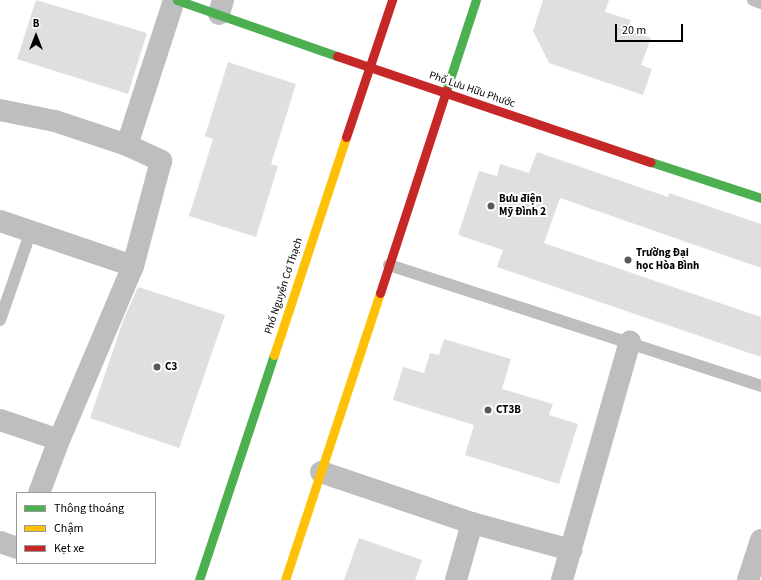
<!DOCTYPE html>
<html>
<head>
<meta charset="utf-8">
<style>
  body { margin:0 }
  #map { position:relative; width:761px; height:580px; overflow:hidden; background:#fff; font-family:"Source Sans 3",sans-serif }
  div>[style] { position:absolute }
  .building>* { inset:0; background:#dfdfdf }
  .lane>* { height:12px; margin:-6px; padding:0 6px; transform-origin:6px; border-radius:6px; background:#bebebe }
  .street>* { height:22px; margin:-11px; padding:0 11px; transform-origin:11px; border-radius:11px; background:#bebebe }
  .fast>* { height:9px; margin:-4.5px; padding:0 4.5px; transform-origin:4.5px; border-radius:4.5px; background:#4caf50 }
  .slow>* { height:9px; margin:-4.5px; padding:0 4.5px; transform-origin:4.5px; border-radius:4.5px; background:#ffc107 }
  .jam>* { height:9px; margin:-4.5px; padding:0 4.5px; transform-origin:4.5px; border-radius:4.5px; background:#c62828 }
  .dots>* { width:11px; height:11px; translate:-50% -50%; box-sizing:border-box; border:2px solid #fff; border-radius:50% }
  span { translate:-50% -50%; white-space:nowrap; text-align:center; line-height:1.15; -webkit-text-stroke:4px #fff; paint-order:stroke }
  .street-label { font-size:11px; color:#000 }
  .poi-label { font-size:11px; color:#000; font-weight:700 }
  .left { translate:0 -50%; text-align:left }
  .legend { position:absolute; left:16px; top:492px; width:140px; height:72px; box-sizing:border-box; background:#fff; border:1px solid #999; margin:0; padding:5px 7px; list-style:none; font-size:12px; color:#000 }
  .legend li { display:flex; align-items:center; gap:8px; height:20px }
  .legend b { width:20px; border:1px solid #999 }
  .north { position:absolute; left:16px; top:16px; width:40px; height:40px; -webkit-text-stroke:3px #fff; paint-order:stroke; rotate:0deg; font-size:11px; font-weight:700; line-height:16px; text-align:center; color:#000 }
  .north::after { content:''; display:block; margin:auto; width:14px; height:18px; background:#000; clip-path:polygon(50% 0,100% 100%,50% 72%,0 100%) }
  .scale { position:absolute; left:615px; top:24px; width:68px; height:18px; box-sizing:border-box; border:2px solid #000; border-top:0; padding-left:5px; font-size:12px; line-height:14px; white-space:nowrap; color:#000; -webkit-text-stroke:3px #fff; paint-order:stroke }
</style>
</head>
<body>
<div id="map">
  <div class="building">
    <i style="clip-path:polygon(36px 0,147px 33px,128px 94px,17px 59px)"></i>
    <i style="clip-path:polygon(543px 0,609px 0,605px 12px,631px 20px,627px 30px,651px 38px,641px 65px,652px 69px,643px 95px,549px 63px,533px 31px)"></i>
    <i style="clip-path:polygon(228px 62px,296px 84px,271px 164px,278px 166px,256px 237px,189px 216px,213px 139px,205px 136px)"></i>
    <i style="clip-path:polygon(537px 152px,668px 197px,669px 193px,761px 224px,761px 268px,560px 198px,544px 243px,761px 317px,761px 357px,497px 267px,503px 250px,458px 235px,479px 171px,497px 176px,500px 164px,529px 173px)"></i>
    <i style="clip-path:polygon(138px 287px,225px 315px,179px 448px,90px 418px,123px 321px)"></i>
    <i style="clip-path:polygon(444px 339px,511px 359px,502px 389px,553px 404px,549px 415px,578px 424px,559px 484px,465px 455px,474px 425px,393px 400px,403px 367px,424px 373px,430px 353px,439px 355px)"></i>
    <i style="clip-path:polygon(359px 538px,422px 560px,415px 580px,344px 580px)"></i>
  </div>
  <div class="lane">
    <i style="left:753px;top:0;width:9px;rotate:21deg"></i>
    <i style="left:389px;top:265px;width:391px;rotate:18deg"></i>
    <i style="left:0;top:320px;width:94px;rotate:-70.8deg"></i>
  </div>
  <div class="street">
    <i style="left:219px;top:14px;width:15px;rotate:-74deg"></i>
    <i style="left:0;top:110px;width:56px;rotate:11.3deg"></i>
    <i style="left:55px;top:121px;width:76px;rotate:18.4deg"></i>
    <i style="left:127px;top:145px;width:38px;rotate:25deg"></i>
    <i style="left:161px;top:161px;width:109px;rotate:104.9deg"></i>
    <i style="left:133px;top:266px;width:189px;rotate:113deg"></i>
    <i style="left:59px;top:440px;width:57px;rotate:110.7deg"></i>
    <i style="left:127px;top:145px;width:152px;rotate:-72deg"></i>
    <i style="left:0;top:221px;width:140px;rotate:18.7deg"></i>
    <i style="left:0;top:420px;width:62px;rotate:18.7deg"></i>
    <i style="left:321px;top:472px;width:159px;rotate:18.7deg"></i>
    <i style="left:472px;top:523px;width:103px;rotate:15.3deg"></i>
    <i style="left:0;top:542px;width:18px;rotate:19deg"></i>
    <i style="left:456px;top:580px;width:59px;rotate:-74.3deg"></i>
    <i style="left:562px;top:580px;width:248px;rotate:-74.1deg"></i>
    <i style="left:748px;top:580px;width:42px;rotate:-72deg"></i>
  </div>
  <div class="fast">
    <i style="left:177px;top:0;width:170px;rotate:19.3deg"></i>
    <i style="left:446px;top:91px;width:96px;rotate:-71.8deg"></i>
    <i style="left:651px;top:162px;width:116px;rotate:18.1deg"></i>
    <i style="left:199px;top:580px;width:237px;rotate:-71.6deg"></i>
  </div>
  <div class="slow">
    <i style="left:274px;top:355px;width:230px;rotate:-71.7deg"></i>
    <i style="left:285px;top:580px;width:302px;rotate:-71.7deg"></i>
  </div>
  <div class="jam">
    <i style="left:337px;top:56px;width:331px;rotate:18.7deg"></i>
    <i style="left:346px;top:137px;width:145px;rotate:-71.4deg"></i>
    <i style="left:380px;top:293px;width:213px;rotate:-71.9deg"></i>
  </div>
  <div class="dots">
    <i style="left:491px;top:206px;background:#595959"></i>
    <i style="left:628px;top:260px;background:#595959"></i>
    <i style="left:157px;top:367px;background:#595959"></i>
    <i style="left:488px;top:410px;background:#595959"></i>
  </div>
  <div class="street-label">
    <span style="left:472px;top:90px;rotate:19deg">Phố Lưu Hữu Phước</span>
    <span style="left:284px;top:286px;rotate:-72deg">Phố Nguyễn Cơ Thạch</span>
  </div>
  <div class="poi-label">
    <span class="left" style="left:499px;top:206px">Bưu điện<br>Mỹ Đình 2</span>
    <span class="left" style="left:636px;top:260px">Trường Đại<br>học Hòa Bình</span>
    <span class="left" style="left:165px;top:367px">C3</span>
    <span class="left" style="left:496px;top:410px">CT3B</span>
  </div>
  <ul class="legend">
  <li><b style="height:5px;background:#4caf50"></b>Thông thoáng</li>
  <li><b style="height:5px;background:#ffc107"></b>Chậm</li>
  <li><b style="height:5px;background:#c62828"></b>Kẹt xe</li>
  </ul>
  <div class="north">B</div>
  <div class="scale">20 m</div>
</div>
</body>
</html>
